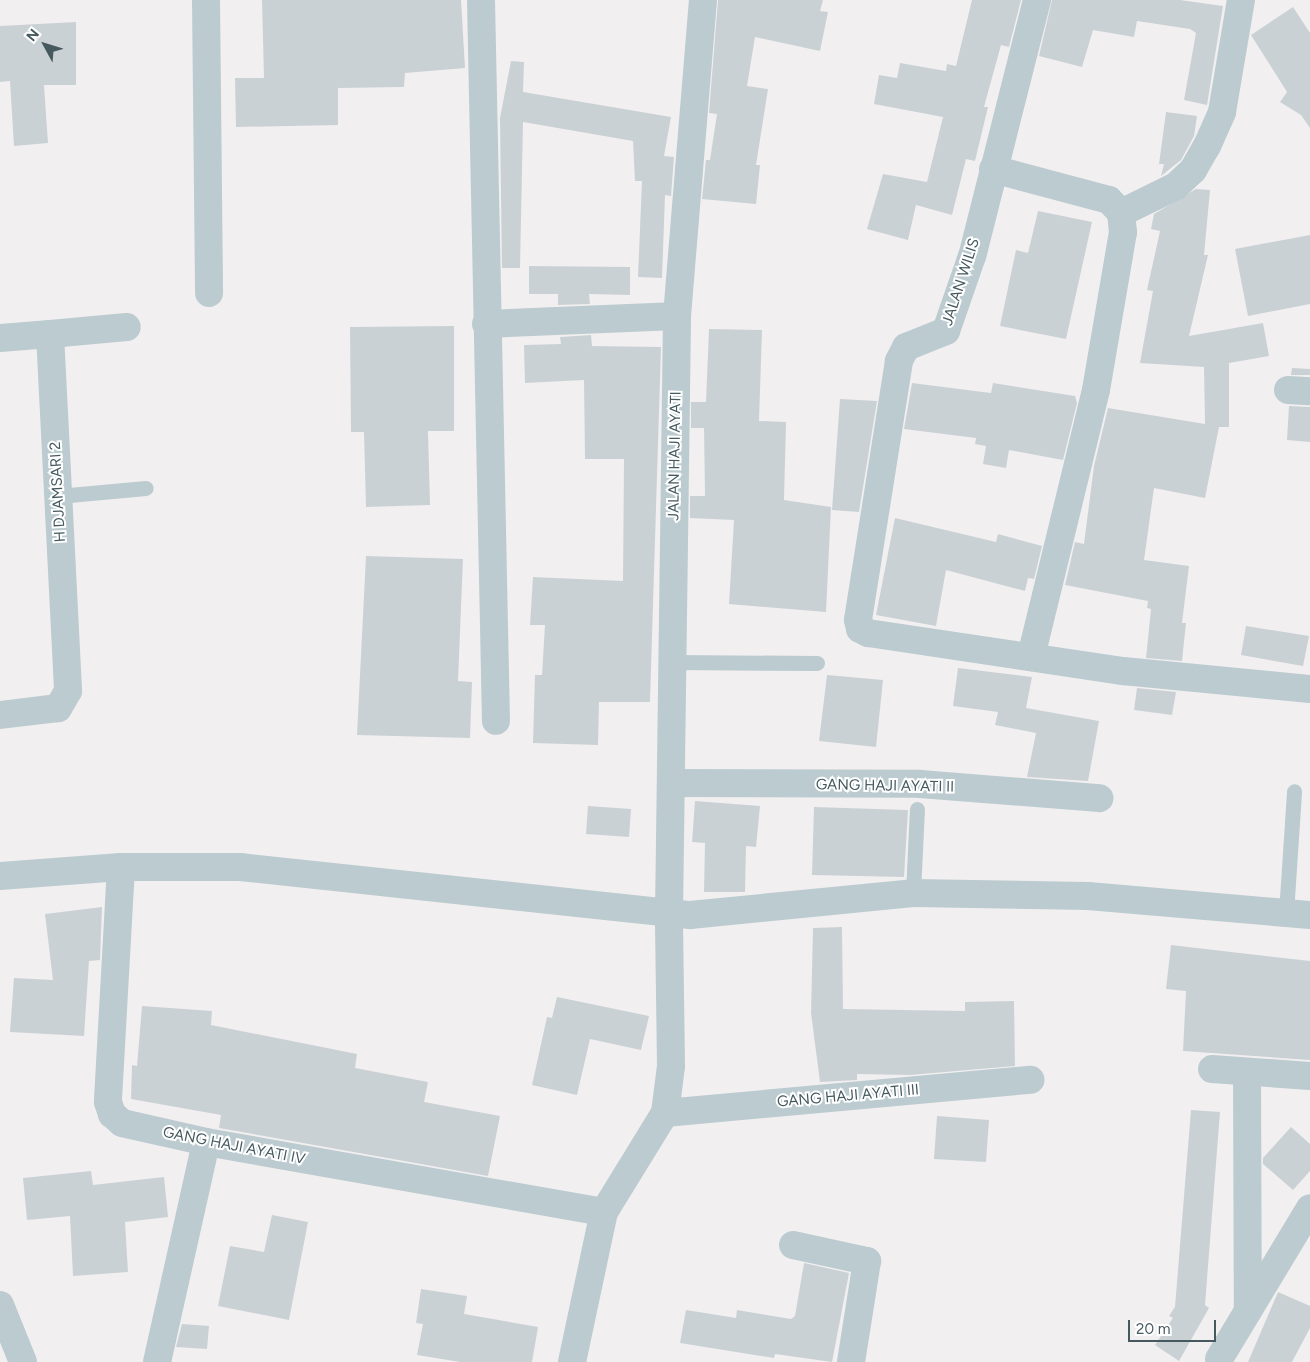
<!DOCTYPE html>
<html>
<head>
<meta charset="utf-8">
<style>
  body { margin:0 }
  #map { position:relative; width:1310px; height:1362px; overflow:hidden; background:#f2eff0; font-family:Figtree,sans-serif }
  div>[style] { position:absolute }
  .building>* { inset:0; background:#cad1d5 }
  .service>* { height:15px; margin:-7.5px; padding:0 7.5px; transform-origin:7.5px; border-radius:7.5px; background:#bbcbd0 }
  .minor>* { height:28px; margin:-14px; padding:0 14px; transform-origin:14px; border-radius:14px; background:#bbcbd0 }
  span { translate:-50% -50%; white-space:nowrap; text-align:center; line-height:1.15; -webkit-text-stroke:4px #fff; paint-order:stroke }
  .street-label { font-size:15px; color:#45595f }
  .north { position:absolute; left:20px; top:20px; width:50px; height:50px; -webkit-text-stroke:4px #fff; paint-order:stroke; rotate:309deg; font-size:14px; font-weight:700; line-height:20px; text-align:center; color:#45595f }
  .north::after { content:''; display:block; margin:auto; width:18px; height:22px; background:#45595f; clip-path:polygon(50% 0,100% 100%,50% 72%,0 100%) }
  .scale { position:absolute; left:1128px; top:1320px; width:88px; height:22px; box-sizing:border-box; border:2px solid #45595f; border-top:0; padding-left:6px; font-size:15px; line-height:18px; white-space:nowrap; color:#45595f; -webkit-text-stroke:4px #fff; paint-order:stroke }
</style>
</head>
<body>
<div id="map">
  <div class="building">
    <i style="clip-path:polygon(262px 0,461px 0,465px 68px,405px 73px,404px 87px,338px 88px,338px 125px,236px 127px,235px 78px,264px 78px)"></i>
    <i style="clip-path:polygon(718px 0,823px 0,820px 11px,828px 12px,820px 51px,755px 37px,747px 86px,768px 89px,756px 165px,760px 165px,756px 204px,702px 199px,706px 160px,710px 160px,717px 114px,709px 113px)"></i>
    <i style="clip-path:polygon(972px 0,1021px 0,1009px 47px,1001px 45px,984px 107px,988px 107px,975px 161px,966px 159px,952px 215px,916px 205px,908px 240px,867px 229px,883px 174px,927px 182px,943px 117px,874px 104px,879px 75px,897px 78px,900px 63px,946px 71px,947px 64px,956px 66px)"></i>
    <i style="clip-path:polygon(1052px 0,1180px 0,1223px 6px,1207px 105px,1184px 100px,1196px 33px,1190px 29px,1137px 21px,1134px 37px,1093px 30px,1082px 67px,1039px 56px)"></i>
    <i style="clip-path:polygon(1293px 7px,1310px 33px,1310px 128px,1301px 115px,1280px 102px,1287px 92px,1251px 35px)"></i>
    <i style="clip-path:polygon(76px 22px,76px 85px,44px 85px,48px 143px,14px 146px,10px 81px,0 82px,0 26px)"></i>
    <i style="clip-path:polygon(511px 61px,524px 62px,523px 92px,671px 117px,664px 156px,674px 157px,671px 196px,665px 195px,662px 278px,638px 277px,642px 181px,635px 181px,633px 141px,523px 122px,520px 268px,502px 268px,500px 118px)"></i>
    <i style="clip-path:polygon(1166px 112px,1197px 116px,1194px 136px,1181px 160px,1161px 176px,1164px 164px,1159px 164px)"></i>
    <i style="clip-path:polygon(1196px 189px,1210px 190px,1204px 255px,1208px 255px,1189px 336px,1263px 323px,1269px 356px,1229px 363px,1229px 427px,1219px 427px,1205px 498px,1154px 488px,1144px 560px,1189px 566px,1182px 623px,1186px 623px,1182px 661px,1146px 658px,1151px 609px,1147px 608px,1148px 601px,1065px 585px,1075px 542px,1084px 544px,1094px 466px,1108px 408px,1205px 424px,1204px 367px,1140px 363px,1153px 291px,1147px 290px,1160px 231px,1151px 229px,1154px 214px)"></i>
    <i style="clip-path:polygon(1038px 211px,1092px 222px,1066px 339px,1000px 326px,1016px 250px,1028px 253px)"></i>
    <i style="clip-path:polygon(1310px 235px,1310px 304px,1248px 316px,1235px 249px)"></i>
    <i style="clip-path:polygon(529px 266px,630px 267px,630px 295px,589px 294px,590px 304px,558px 305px,558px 294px,529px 294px)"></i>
    <i style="clip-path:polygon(454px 326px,454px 431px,428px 431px,430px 505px,366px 507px,364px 432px,351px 432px,350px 327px)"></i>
    <i style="clip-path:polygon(709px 329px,762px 330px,759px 421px,786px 422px,784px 500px,831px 507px,826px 612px,729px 604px,734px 520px,690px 518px,690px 496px,705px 496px,704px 428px,691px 428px,691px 402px,706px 402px)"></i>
    <i style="clip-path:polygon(591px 335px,592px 346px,661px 347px,650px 702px,599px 702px,598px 745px,533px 743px,535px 675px,542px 675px,545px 625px,530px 625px,533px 577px,623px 581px,624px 459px,585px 459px,584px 380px,525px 383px,524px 345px,561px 344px,560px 337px)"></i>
    <i style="clip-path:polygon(1292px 368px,1310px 369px,1310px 375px,1291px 375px)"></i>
    <i style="clip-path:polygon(912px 383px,991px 393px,993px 383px,1075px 396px,1077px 403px,1063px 460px,1009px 450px,1006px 468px,983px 464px,986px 446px,975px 444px,976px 438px,904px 429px)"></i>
    <i style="clip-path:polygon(840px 399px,877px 401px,859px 512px,832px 510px)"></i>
    <i style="clip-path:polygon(1289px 406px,1310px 407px,1310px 442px,1287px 440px)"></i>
    <i style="clip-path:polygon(895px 518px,996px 542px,998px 534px,1042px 546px,1034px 579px,1028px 578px,1025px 591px,946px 570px,936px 626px,876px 615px)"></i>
    <i style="clip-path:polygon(366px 556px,463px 559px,458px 681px,472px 682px,470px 738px,357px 735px)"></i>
    <i style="clip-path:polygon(1246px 626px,1309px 636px,1303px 666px,1241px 655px)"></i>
    <i style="clip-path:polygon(958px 668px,1032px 677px,1026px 708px,1099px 721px,1088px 781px,1027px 777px,1036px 733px,995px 725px,998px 712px,953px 706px)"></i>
    <i style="clip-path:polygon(827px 675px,883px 680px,876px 747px,819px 741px)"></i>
    <i style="clip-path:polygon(1137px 688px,1176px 692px,1172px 715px,1134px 710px)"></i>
    <i style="clip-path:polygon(695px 801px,760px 806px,756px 847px,746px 846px,745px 892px,704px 892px,705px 843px,692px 842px)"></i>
    <i style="clip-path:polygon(588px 806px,631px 809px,629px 837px,586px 834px)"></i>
    <i style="clip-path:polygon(814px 807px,908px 810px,904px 877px,812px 875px)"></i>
    <i style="clip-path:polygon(102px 907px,100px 960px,89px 961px,84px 1036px,10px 1032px,14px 978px,53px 980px,45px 914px)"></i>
    <i style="clip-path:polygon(842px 927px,843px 1009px,965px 1011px,965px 1002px,1014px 1001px,1015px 1066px,910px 1075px,857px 1074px,857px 1080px,820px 1082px,811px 1013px,813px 928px)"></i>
    <i style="clip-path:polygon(1171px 945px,1310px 961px,1310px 1060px,1183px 1051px,1186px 991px,1166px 989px)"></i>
    <i style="clip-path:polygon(557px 997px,649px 1016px,641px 1050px,590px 1039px,577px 1095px,532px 1085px,547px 1017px,552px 1018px)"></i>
    <i style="clip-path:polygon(142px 1006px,212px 1011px,211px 1025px,357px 1054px,355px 1068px,428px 1082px,424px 1102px,500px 1116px,488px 1176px,219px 1128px,221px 1115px,131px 1099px,132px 1065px,137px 1066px)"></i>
    <i style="clip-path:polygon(1191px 1110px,1220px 1112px,1205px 1305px,1209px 1308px,1179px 1361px,1155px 1345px,1173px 1318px,1169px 1316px,1175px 1307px)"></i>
    <i style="clip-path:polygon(937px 1116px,989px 1120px,986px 1162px,934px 1159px)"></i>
    <i style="clip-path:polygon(1291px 1127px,1310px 1144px,1310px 1171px,1293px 1190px,1263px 1164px,1263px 1158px)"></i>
    <i style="clip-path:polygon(91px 1171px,93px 1185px,164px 1177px,168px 1217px,125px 1222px,128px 1272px,73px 1276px,70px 1216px,27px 1220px,23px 1178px)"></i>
    <i style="clip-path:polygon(272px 1215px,308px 1222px,289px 1320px,218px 1306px,230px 1246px,264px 1252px)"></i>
    <i style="clip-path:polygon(804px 1263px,849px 1273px,832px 1362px,775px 1354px,774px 1358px,680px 1343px,686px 1310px,736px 1318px,737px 1310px,791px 1319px,795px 1316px)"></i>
    <i style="clip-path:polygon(421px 1289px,467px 1296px,464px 1314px,538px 1327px,532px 1362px,460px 1362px,417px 1355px,423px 1324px,416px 1323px)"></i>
    <i style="clip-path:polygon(1278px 1292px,1310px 1306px,1310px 1328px,1292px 1362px,1248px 1362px)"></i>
    <i style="clip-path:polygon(182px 1324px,209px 1326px,207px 1349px,176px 1347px)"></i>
  </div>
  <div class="service">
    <i style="left:58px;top:496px;width:88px;rotate:-5.2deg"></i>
    <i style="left:672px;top:662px;width:145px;rotate:0.4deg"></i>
    <i style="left:913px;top:893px;width:84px;rotate:-87.3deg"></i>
    <i style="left:1286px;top:913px;width:122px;rotate:-86.2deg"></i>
  </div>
  <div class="minor">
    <i style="left:206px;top:0;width:293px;rotate:89.4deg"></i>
    <i style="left:481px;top:0;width:721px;rotate:88.81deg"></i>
    <i style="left:1037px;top:0;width:264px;rotate:104.2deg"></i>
    <i style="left:972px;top:256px;width:79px;rotate:109.1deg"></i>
    <i style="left:946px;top:331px;width:43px;rotate:158.2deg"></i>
    <i style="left:906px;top:347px;width:16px;rotate:117deg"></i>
    <i style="left:899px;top:361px;width:262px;rotate:99deg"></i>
    <i style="left:858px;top:620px;width:9px;rotate:77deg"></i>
    <i style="left:860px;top:629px;width:9px;rotate:27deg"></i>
    <i style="left:868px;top:633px;width:258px;rotate:8.5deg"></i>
    <i style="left:1123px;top:671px;width:188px;rotate:5.5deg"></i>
    <i style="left:993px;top:169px;width:120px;rotate:15deg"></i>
    <i style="left:1109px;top:200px;width:18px;rotate:47deg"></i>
    <i style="left:1121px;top:213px;width:19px;rotate:84deg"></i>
    <i style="left:1123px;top:232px;width:160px;rotate:99.7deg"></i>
    <i style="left:1096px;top:390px;width:275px;rotate:103.7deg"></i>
    <i style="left:1121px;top:213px;width:61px;rotate:-26.1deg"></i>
    <i style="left:1176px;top:186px;width:23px;rotate:-43deg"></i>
    <i style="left:1193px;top:170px;width:28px;rotate:-60deg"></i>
    <i style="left:1207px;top:146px;width:37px;rotate:-66deg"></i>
    <i style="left:1222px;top:112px;width:114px;rotate:-80.4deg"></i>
    <i style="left:486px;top:324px;width:191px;rotate:-2.4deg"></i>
    <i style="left:50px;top:334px;width:77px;rotate:-5.2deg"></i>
    <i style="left:0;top:338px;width:50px;rotate:-4.6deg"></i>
    <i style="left:50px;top:334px;width:357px;rotate:87.1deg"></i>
    <i style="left:68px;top:691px;width:20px;rotate:120deg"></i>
    <i style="left:58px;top:708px;width:58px;rotate:173.1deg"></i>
    <i style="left:1288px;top:390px;width:22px;rotate:3deg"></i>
    <i style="left:671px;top:783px;width:249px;rotate:0.2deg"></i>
    <i style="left:920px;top:784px;width:180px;rotate:4.5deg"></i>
    <i style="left:121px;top:867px;width:235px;rotate:93.2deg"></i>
    <i style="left:108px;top:1102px;width:13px;rotate:72deg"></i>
    <i style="left:112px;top:1114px;width:13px;rotate:42deg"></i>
    <i style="left:122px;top:1123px;width:86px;rotate:12.7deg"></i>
    <i style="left:206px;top:1142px;width:404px;rotate:10deg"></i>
    <i style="left:0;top:876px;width:121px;rotate:-4.3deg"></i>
    <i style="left:121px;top:867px;width:119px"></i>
    <i style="left:240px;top:867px;width:453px;rotate:6.1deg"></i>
    <i style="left:690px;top:915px;width:224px;rotate:-5.6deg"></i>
    <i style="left:913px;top:893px;width:175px;rotate:1deg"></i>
    <i style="left:1088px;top:896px;width:223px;rotate:4.9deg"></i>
    <i style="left:1212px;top:1069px;width:98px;rotate:4.1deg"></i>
    <i style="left:1247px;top:1072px;width:239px;rotate:89.8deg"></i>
    <i style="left:665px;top:1113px;width:367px;rotate:-5.2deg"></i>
    <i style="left:793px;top:1245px;width:76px;rotate:12.2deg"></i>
    <i style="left:867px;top:1261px;width:102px;rotate:99deg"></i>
    <i style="left:0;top:1305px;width:61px;rotate:68deg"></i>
    <i style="left:1219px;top:1359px;width:176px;rotate:-58.9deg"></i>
    <i style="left:157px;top:1362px;width:225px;rotate:-77.4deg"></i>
    <i style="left:572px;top:1362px;width:153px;rotate:-78deg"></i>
    <i style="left:604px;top:1212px;width:116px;rotate:-58.4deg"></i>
    <i style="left:665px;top:1113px;width:47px;rotate:-82.7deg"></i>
    <i style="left:671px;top:1066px;width:152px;rotate:-90.8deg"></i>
    <i style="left:669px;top:914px;width:598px;rotate:-89.23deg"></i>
    <i style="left:677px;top:316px;width:317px;rotate:-85.3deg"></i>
  </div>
  <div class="street-label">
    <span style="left:961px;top:282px;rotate:-72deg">JALAN WILIS</span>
    <span style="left:675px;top:456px;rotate:-89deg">JALAN HAJI AYATI</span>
    <span style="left:58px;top:492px;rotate:-93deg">H DJAMSARI 2</span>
    <span style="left:885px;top:786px;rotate:1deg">GANG HAJI AYATI II</span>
    <span style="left:848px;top:1096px;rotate:-5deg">GANG HAJI AYATI III</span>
    <span style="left:234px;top:1146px;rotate:11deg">GANG HAJI AYATI IV</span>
  </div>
  <div class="north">N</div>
  <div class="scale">20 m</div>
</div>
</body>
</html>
